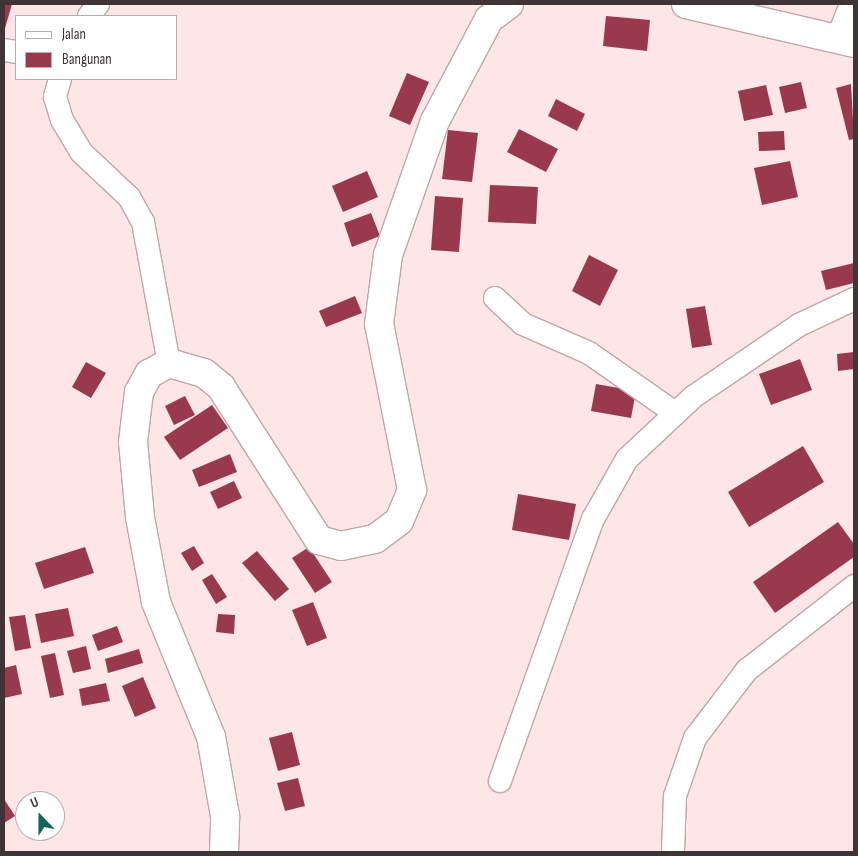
<!DOCTYPE html>
<html>
<head>
<meta charset="utf-8">
<style>
  body { margin:0 }
  #map { position:relative; width:858px; height:856px; overflow:hidden; background:#fde5e8; font-family:"Sofia Sans Condensed",sans-serif }
  div>[style] { position:absolute }
  .building>* { inset:0; background:#99394e }
  .roads { filter:drop-shadow(1px 0 #bea7a9) drop-shadow(-1px 0 #bea7a9) drop-shadow(0 1px #bea7a9) drop-shadow(0 -1px #bea7a9) }
  .minor>* { height:22px; margin:-11px; padding:0 11px; transform-origin:11px; border-radius:11px; background:#fff }
  .tertiary>* { height:28px; margin:-14px; padding:0 14px; transform-origin:14px; border-radius:14px; background:#fff }
  span { translate:-50% -50%; white-space:nowrap; text-align:center; line-height:1.15; -webkit-text-stroke:5px #fff; paint-order:stroke }
  .frame { position:absolute; inset:0; border:5px solid #3f3536; pointer-events:none }
  .legend { position:absolute; left:15px; top:15px; width:162px; height:65px; box-sizing:border-box; background:#fff; border:1px solid #b2aeaf; margin:0; padding:6px 9px; list-style:none; font-size:15px; color:#3f3536 }
  .legend li { display:flex; align-items:center; gap:10px; height:25px }
  .legend b { width:25px; border:1px solid #b2aeaf }
  .north { position:absolute; left:15px; top:791px; width:50px; height:50px; box-sizing:border-box; background:#fff; border:1px solid #b2aeaf; border-radius:50%; rotate:338deg; font-size:14px; font-weight:700; line-height:20px; text-align:center; color:#3f3536 }
  .north::after { content:''; display:block; margin:auto; width:18px; height:22px; background:#15635f; clip-path:polygon(50% 0,100% 100%,50% 72%,0 100%) }
</style>
</head>
<body>
<div id="map">
  <div class="building">
    <i style="clip-path:polygon(4px 4px,12px 4px,4px 32px)"></i>
    <i style="clip-path:polygon(606px 16px,650px 20px,647px 51px,603px 46px)"></i>
    <i style="clip-path:polygon(407px 73px,429px 82px,410px 125px,389px 116px)"></i>
    <i style="clip-path:polygon(801px 82px,807px 108px,785px 113px,779px 87px)"></i>
    <i style="clip-path:polygon(851px 84px,854px 139px,849px 140px,836px 88px)"></i>
    <i style="clip-path:polygon(766px 85px,773px 115px,744px 121px,738px 91px)"></i>
    <i style="clip-path:polygon(556px 99px,585px 114px,577px 131px,548px 116px)"></i>
    <i style="clip-path:polygon(519px 129px,558px 149px,546px 172px,507px 152px)"></i>
    <i style="clip-path:polygon(448px 130px,478px 133px,472px 182px,442px 179px)"></i>
    <i style="clip-path:polygon(784px 131px,785px 150px,759px 151px,758px 132px)"></i>
    <i style="clip-path:polygon(790px 161px,798px 197px,762px 205px,754px 168px)"></i>
    <i style="clip-path:polygon(367px 171px,378px 197px,343px 212px,332px 186px)"></i>
    <i style="clip-path:polygon(490px 185px,538px 187px,536px 224px,488px 222px)"></i>
    <i style="clip-path:polygon(435px 196px,463px 198px,459px 252px,431px 250px)"></i>
    <i style="clip-path:polygon(371px 213px,380px 236px,352px 247px,344px 223px)"></i>
    <i style="clip-path:polygon(589px 255px,618px 270px,600px 306px,572px 291px)"></i>
    <i style="clip-path:polygon(854px 263px,854px 283px,826px 290px,821px 271px)"></i>
    <i style="clip-path:polygon(355px 296px,362px 313px,326px 327px,319px 311px)"></i>
    <i style="clip-path:polygon(705px 306px,712px 345px,692px 348px,686px 309px)"></i>
    <i style="clip-path:polygon(854px 352px,854px 369px,838px 371px,837px 354px)"></i>
    <i style="clip-path:polygon(800px 359px,812px 390px,771px 405px,759px 374px)"></i>
    <i style="clip-path:polygon(86px 362px,106px 373px,91px 398px,72px 387px)"></i>
    <i style="clip-path:polygon(596px 384px,636px 391px,631px 418px,591px 411px)"></i>
    <i style="clip-path:polygon(185px 396px,195px 415px,174px 425px,165px 406px)"></i>
    <i style="clip-path:polygon(212px 405px,228px 428px,180px 460px,164px 437px)"></i>
    <i style="clip-path:polygon(803px 446px,824px 482px,749px 527px,728px 492px)"></i>
    <i style="clip-path:polygon(230px 454px,237px 472px,199px 487px,192px 470px)"></i>
    <i style="clip-path:polygon(234px 481px,242px 498px,218px 509px,210px 492px)"></i>
    <i style="clip-path:polygon(518px 494px,576px 504px,569px 540px,512px 530px)"></i>
    <i style="clip-path:polygon(838px 522px,854px 544px,854px 557px,775px 613px,753px 582px)"></i>
    <i style="clip-path:polygon(194px 546px,204px 563px,192px 571px,181px 553px)"></i>
    <i style="clip-path:polygon(85px 547px,94px 573px,44px 589px,35px 563px)"></i>
    <i style="clip-path:polygon(309px 547px,332px 582px,315px 593px,292px 558px)"></i>
    <i style="clip-path:polygon(257px 551px,289px 589px,275px 601px,242px 563px)"></i>
    <i style="clip-path:polygon(212px 574px,227px 597px,216px 604px,202px 580px)"></i>
    <i style="clip-path:polygon(313px 602px,327px 638px,307px 646px,292px 610px)"></i>
    <i style="clip-path:polygon(68px 608px,74px 636px,41px 643px,35px 614px)"></i>
    <i style="clip-path:polygon(218px 614px,235px 615px,234px 634px,216px 632px)"></i>
    <i style="clip-path:polygon(25px 615px,31px 648px,15px 651px,9px 617px)"></i>
    <i style="clip-path:polygon(117px 626px,123px 642px,98px 651px,92px 635px)"></i>
    <i style="clip-path:polygon(86px 646px,91px 669px,73px 673px,67px 651px)"></i>
    <i style="clip-path:polygon(139px 649px,143px 663px,108px 673px,105px 659px)"></i>
    <i style="clip-path:polygon(55px 653px,64px 695px,50px 698px,41px 656px)"></i>
    <i style="clip-path:polygon(16px 665px,22px 694px,4px 698px,4px 668px)"></i>
    <i style="clip-path:polygon(143px 677px,156px 708px,135px 717px,122px 686px)"></i>
    <i style="clip-path:polygon(106px 683px,110px 701px,82px 706px,79px 689px)"></i>
    <i style="clip-path:polygon(292px 732px,300px 765px,278px 771px,269px 738px)"></i>
    <i style="clip-path:polygon(298px 778px,305px 806px,285px 811px,277px 783px)"></i>
    <i style="clip-path:polygon(4px 799px,15px 816px,4px 823px)"></i>
  </div>
  <div class="roads">
    <div class="minor">
      <i style="left:89px;top:16px;width:15px;rotate:-53deg"></i>
      <i style="left:837px;top:39px;width:38px;rotate:-68deg"></i>
      <i style="left:4px;top:50px;width:12px;rotate:9deg"></i>
      <i style="left:60px;top:79px;width:19px;rotate:106deg"></i>
      <i style="left:55px;top:97px;width:24px;rotate:73deg"></i>
      <i style="left:62px;top:120px;width:37px;rotate:59deg"></i>
      <i style="left:81px;top:152px;width:66px;rotate:43.2deg"></i>
      <i style="left:129px;top:197px;width:29px;rotate:61deg"></i>
      <i style="left:143px;top:222px;width:143px;rotate:79.6deg"></i>
      <i style="left:495px;top:298px;width:38px;rotate:43deg"></i>
      <i style="left:523px;top:324px;width:72px;rotate:23.7deg"></i>
      <i style="left:589px;top:353px;width:105px;rotate:34.9deg"></i>
      <i style="left:500px;top:781px;width:278px;rotate:-70.5deg"></i>
      <i style="left:593px;top:519px;width:69px;rotate:-60.5deg"></i>
      <i style="left:627px;top:459px;width:91px;rotate:-43.2deg"></i>
      <i style="left:693px;top:397px;width:128px;rotate:-34.2deg"></i>
      <i style="left:799px;top:325px;width:61px;rotate:-25.3deg"></i>
      <i style="left:673px;top:852px;width:56px;rotate:-88deg"></i>
      <i style="left:675px;top:796px;width:61px;rotate:-71deg"></i>
      <i style="left:695px;top:738px;width:86px;rotate:-52.6deg"></i>
      <i style="left:747px;top:670px;width:136px;rotate:-38.1deg"></i>
    </div>
    <div class="tertiary">
      <i style="left:686px;top:4px;width:172px;rotate:13.1deg"></i>
      <i style="left:224px;top:852px;width:36px;rotate:-88deg"></i>
      <i style="left:225px;top:816px;width:80px;rotate:-100deg"></i>
      <i style="left:211px;top:737px;width:146px;rotate:-112.2deg"></i>
      <i style="left:156px;top:602px;width:86px;rotate:-100.7deg"></i>
      <i style="left:140px;top:517px;width:75px;rotate:-95.3deg"></i>
      <i style="left:133px;top:442px;width:50px;rotate:-83.2deg"></i>
      <i style="left:139px;top:392px;width:21px;rotate:-61deg"></i>
      <i style="left:149px;top:374px;width:23px;rotate:-29deg"></i>
      <i style="left:169px;top:363px;width:36px;rotate:16deg"></i>
      <i style="left:204px;top:373px;width:22px;rotate:39deg"></i>
      <i style="left:221px;top:387px;width:182px;rotate:57.4deg"></i>
      <i style="left:319px;top:540px;width:23px;rotate:15deg"></i>
      <i style="left:341px;top:546px;width:35px;rotate:-12deg"></i>
      <i style="left:375px;top:539px;width:30px;rotate:-37deg"></i>
      <i style="left:399px;top:521px;width:34px;rotate:-67deg"></i>
      <i style="left:412px;top:490px;width:169px;rotate:-101.2deg"></i>
      <i style="left:379px;top:324px;width:70px;rotate:-82.6deg"></i>
      <i style="left:388px;top:255px;width:142px;rotate:-70.7deg"></i>
      <i style="left:435px;top:121px;width:115px;rotate:-62.1deg"></i>
      <i style="left:489px;top:19px;width:25px;rotate:-37deg"></i>
    </div>
  </div>
  <div class="frame"></div>
  <ul class="legend">
  <li><b style="height:6px;background:#fff"></b>Jalan</li>
  <li><b style="height:14px;background:#99394e"></b>Bangunan</li>
  </ul>
  <div class="north">U</div>
</div>
</body>
</html>
